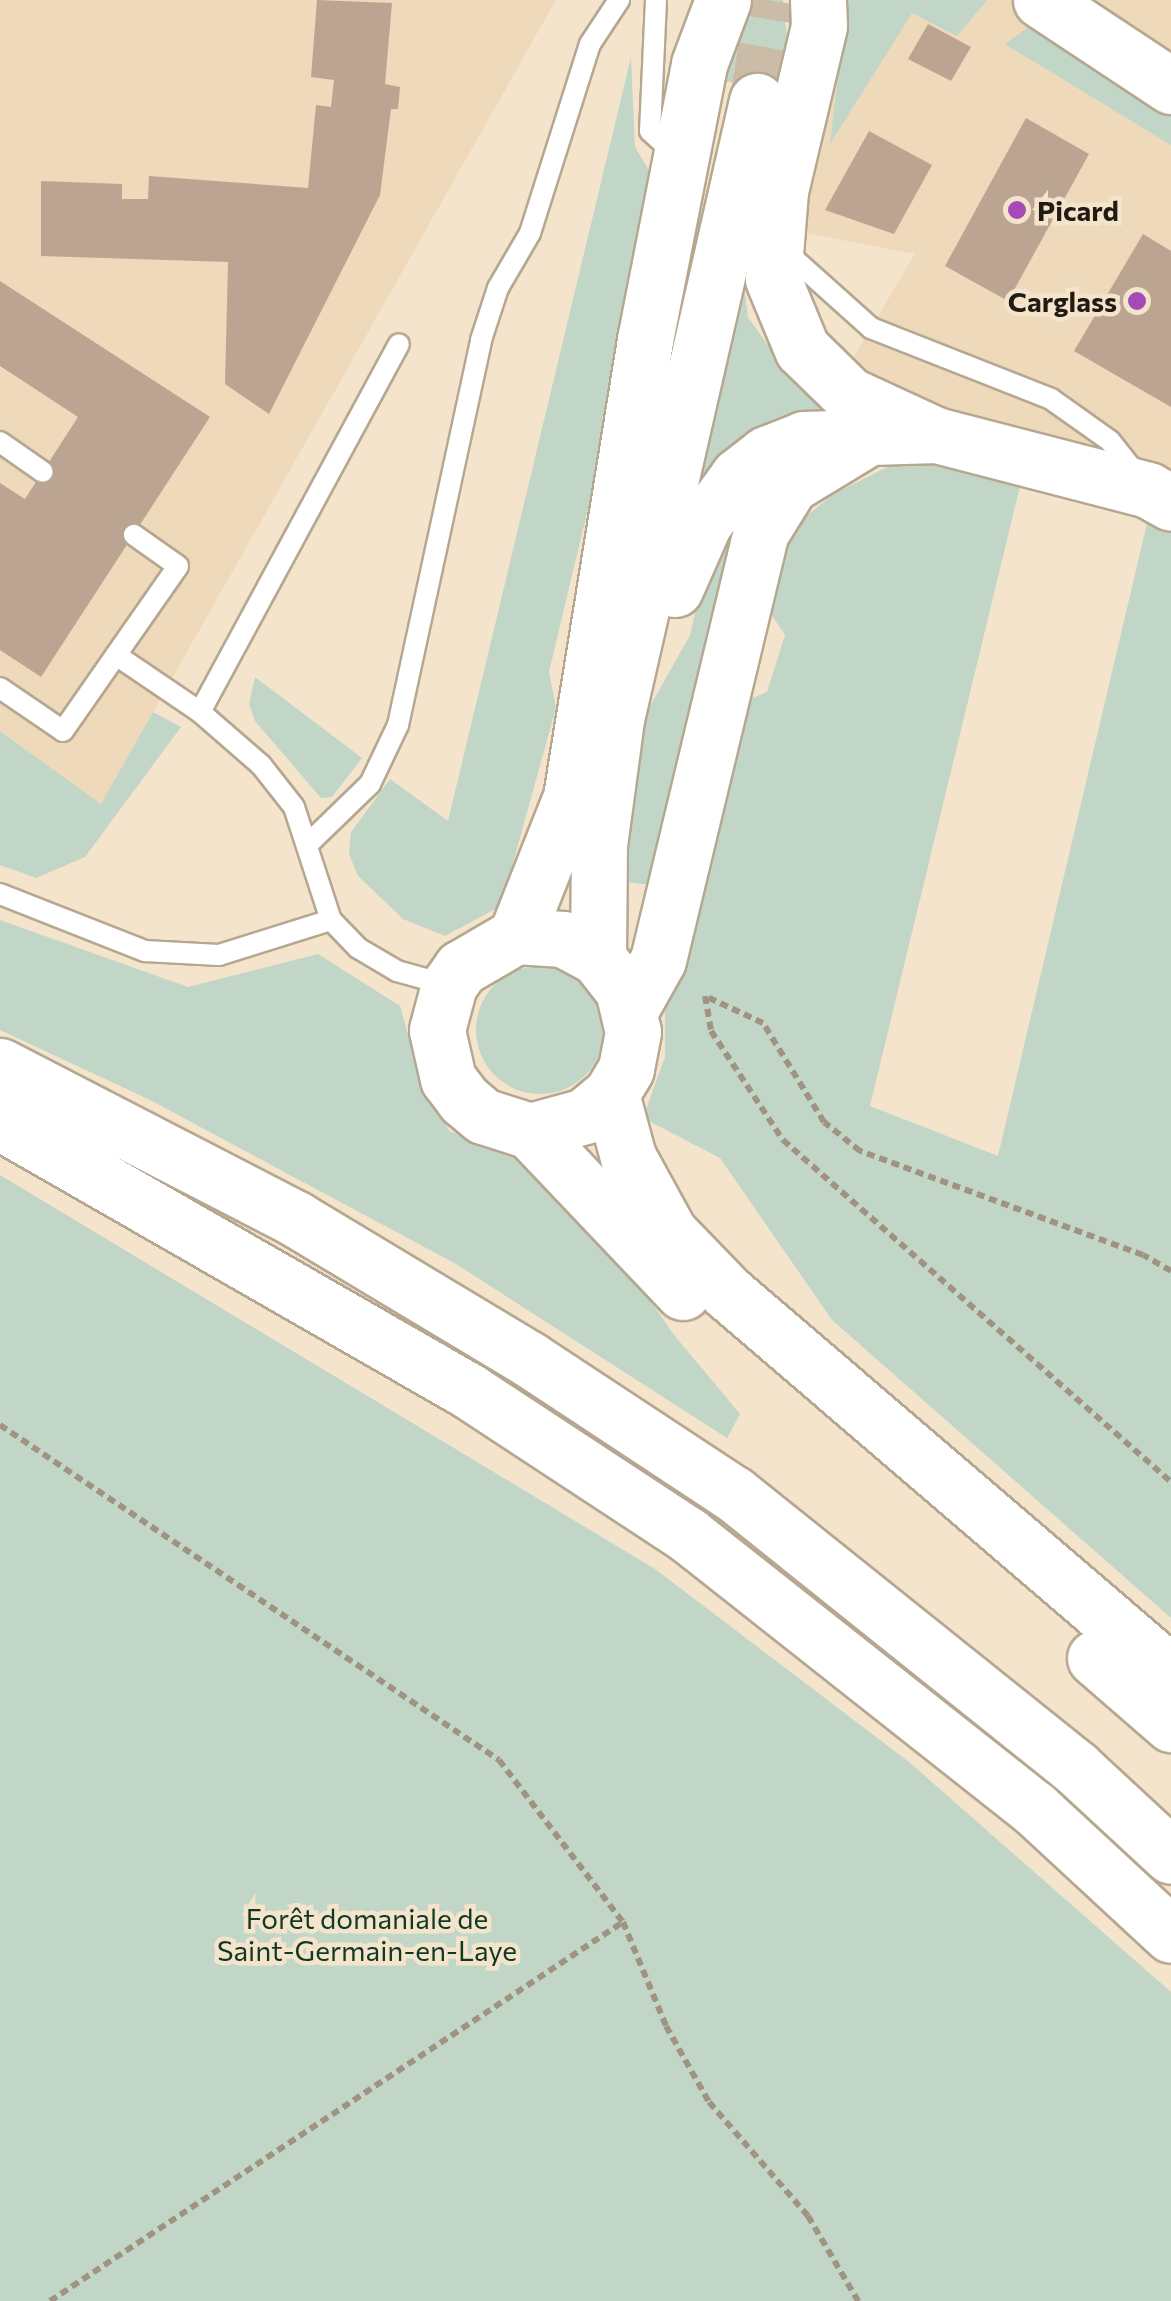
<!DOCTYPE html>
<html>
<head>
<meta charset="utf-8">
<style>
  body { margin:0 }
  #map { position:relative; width:1171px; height:2301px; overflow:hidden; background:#f5e4cc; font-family:Commissioner,sans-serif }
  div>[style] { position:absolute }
  .built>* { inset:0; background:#eed9ba }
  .green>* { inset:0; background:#c1d6c7 }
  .round { border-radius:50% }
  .building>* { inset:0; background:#bca492 }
  .motorway-tunnel>* { height:55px; margin-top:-27.5px; transform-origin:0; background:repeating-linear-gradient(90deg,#cbbca7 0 55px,transparent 0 83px) }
  .path>* { height:6px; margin-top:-3px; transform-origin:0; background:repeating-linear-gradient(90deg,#a09381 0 8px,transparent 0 13px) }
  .roads { filter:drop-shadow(2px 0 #b6a790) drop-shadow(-2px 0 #b6a790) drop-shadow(0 2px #b6a790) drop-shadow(0 -2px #b6a790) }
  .service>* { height:20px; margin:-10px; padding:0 10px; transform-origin:10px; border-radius:10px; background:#fff }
  .primary>* { height:55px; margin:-27.5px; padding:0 27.5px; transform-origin:27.5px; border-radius:27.5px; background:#fff }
  .motorway>* { height:55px; margin:-27.5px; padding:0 27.5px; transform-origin:27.5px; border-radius:27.5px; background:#fff }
  .dots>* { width:28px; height:28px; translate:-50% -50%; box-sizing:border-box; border:5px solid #f5e4cc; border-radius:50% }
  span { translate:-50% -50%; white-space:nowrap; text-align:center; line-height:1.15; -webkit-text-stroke:9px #f5e4cc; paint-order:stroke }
  .poi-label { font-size:28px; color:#211b12; font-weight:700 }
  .left { translate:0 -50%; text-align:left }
  .right { translate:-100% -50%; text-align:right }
  .park-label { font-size:28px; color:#0f3922 }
</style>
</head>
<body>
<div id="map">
  <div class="built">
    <i style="clip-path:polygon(0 0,556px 0,101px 804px,0 731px)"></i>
    <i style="clip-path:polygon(827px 0,1171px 0,1171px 532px,866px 381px,850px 363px,915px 254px,800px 232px)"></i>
  </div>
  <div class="green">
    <i style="clip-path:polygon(732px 0,783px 0,788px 46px,782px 90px,717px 80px)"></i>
    <i style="clip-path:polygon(847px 0,987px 0,957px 36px,912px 13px,830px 144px)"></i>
    <i style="clip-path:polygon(1030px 26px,1171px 115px,1171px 145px,1005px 44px)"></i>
    <i style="clip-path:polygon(631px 57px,635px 147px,663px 194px,549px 672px,556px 708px,501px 906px,445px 936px,403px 919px,358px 876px,349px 854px,351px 832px,390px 779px,448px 821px)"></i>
    <i style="clip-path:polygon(744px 285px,748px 317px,782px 365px,838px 413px,695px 512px)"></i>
    <i style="clip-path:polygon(911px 455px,1021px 482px,870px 1106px,998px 1156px,1148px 519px,1171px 532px,1171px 1618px,832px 1320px,720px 1158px,643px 1118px,665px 1057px,665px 992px,747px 700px,767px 692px,785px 635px,763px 602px,783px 534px,834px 494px)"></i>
    <i style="clip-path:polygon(750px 493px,660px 886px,624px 882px,635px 733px,690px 635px,706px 565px)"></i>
    <i style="clip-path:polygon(255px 677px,362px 758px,332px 797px,321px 798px,255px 721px,249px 704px)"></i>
    <i style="clip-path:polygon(153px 712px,181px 727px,85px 857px,36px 878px,0 865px,0 731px,101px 804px)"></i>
    <i style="clip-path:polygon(0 920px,188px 987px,318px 954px,400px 1006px,418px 1070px,449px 1131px,539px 1164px,588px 1211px,674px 1335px,740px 1414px,727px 1438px,456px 1264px,150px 1100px,0 1030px)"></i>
    <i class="round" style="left:476px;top:966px;width:128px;height:128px"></i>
    <i style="clip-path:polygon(0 1175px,655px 1569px,909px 1762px,1171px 1992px,1171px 2301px,0 2301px)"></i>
  </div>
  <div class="building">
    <i style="clip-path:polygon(317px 0,392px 3px,385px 84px,400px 87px,398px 109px,391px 109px,380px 195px,269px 414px,225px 384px,228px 262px,41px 256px,41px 181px,122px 184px,122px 199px,148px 199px,149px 176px,308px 188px,316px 105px,331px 107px,334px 80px,311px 77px)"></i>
    <i style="clip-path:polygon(928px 24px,971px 47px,951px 81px,908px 59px)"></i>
    <i style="clip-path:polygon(1026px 118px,1089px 154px,1008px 301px,945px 266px)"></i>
    <i style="clip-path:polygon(869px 131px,932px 165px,894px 234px,825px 210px)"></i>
    <i style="clip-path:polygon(1143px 234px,1171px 251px,1171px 407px,1074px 351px)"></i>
    <i style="clip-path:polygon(0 281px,210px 417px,41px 677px,0 650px,0 483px,25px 499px,78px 417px,0 366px)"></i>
  </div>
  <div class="motorway-tunnel">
    <i style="left:757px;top:101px;width:102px;rotate:-80.4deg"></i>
  </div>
  <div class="path">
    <i style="left:1171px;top:1271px;width:32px;rotate:-150deg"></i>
    <i style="left:1143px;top:1255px;width:302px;rotate:-159.8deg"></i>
    <i style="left:860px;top:1151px;width:46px;rotate:-141.1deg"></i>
    <i style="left:824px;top:1122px;width:116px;rotate:-121.6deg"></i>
    <i style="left:763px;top:1023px;width:64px;rotate:-155deg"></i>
    <i style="left:705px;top:996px;width:36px;rotate:80deg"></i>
    <i style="left:711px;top:1031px;width:131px;rotate:56.6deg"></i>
    <i style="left:783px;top:1140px;width:517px;rotate:41.39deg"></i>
    <i style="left:0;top:1425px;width:601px;rotate:33.88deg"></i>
    <i style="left:499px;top:1760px;width:204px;rotate:52.6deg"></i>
    <i style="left:623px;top:1922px;width:113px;rotate:67.5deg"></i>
    <i style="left:666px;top:2026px;width:87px;rotate:60.5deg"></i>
    <i style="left:709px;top:2102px;width:151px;rotate:49deg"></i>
    <i style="left:808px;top:2216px;width:99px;rotate:59.5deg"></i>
    <i style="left:50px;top:2301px;width:687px;rotate:-33.48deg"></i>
  </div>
  <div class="roads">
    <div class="service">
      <i style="left:656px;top:0;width:131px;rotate:92.6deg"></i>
      <i style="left:650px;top:131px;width:36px;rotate:42deg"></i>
      <i style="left:784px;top:250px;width:117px;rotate:41.9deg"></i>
      <i style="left:871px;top:328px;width:193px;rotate:21.5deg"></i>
      <i style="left:1051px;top:399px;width:72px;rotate:35.4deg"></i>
      <i style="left:1110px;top:441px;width:43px;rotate:51.5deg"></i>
      <i style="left:0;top:442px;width:52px;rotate:34.9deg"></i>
      <i style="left:116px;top:655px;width:108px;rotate:-55.1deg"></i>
      <i style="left:178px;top:566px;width:54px;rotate:-144.8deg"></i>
      <i style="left:0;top:688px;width:76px;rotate:34.3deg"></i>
      <i style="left:63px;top:731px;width:93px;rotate:-55.1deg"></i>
      <i style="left:116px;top:655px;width:102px;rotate:34.2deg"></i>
      <i style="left:200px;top:712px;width:81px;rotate:41deg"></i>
      <i style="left:261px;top:765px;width:53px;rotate:51.8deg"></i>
      <i style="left:294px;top:807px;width:119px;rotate:71.9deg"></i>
      <i style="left:331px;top:920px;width:39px;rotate:46deg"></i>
      <i style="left:358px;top:948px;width:45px;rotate:30.5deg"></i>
      <i style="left:397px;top:971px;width:52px;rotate:15.6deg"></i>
      <i style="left:200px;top:712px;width:418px;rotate:-61.6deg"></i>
      <i style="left:307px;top:845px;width:88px;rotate:-44.1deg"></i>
      <i style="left:370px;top:784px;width:65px;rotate:-64.6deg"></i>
      <i style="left:398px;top:725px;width:394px;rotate:-77.8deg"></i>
      <i style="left:481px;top:340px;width:55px;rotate:-71.9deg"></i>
      <i style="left:498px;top:288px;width:64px;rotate:-59.8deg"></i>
      <i style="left:530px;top:233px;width:198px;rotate:-72.4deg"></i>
      <i style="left:590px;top:44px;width:53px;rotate:-56.6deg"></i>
      <i style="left:0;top:894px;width:156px;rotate:21.5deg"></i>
      <i style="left:145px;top:951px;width:74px;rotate:3.1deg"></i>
      <i style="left:219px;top:955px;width:117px;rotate:-17.4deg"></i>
    </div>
    <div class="primary">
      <i style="left:818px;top:0;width:26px;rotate:88deg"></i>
      <i style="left:819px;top:26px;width:170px;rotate:103.3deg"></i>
      <i style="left:780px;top:191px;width:88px;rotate:94.5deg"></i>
      <i style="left:773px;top:279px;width:76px;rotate:67.5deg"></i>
      <i style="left:802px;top:349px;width:66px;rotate:44.4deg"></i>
      <i style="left:849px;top:395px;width:96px;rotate:24.7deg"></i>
      <i style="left:936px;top:435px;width:219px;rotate:14.5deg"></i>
      <i style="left:1148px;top:490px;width:26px;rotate:29deg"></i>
      <i style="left:1041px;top:0;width:156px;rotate:33.5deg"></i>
    </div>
    <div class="motorway">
      <i style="left:675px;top:589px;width:72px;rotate:-66.3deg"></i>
      <i style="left:704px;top:523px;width:58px;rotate:-54.1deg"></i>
      <i style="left:738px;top:476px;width:36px;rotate:-38deg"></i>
      <i style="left:766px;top:454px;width:41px;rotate:-21.5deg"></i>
      <i style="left:804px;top:439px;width:132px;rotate:-1.7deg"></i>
      <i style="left:516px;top:936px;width:149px;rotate:-68.4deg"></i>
      <i style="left:571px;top:797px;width:463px;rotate:-80.8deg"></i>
      <i style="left:645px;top:340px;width:281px;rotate:-78.9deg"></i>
      <i style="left:699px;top:64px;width:68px;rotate:-69.4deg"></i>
      <i style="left:598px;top:958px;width:113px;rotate:-89.5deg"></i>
      <i style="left:599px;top:845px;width:127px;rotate:-82.3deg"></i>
      <i style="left:616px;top:719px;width:634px;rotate:-77.15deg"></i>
      <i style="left:630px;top:1010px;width:57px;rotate:-60.8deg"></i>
      <i style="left:658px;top:960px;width:440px;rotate:-76.5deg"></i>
      <i style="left:761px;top:532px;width:55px;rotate:-58.3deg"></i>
      <i style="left:790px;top:485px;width:92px;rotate:-31.3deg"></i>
      <i style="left:0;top:1066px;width:333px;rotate:27.3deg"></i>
      <i style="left:296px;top:1219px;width:272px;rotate:31deg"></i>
      <i style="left:529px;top:1359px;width:245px;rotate:33.4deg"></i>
      <i style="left:734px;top:1494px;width:438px;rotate:38.7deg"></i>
      <i style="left:1076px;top:1768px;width:129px;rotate:42.8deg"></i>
      <i style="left:611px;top:1094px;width:34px;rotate:140deg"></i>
      <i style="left:585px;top:1116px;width:57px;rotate:164.7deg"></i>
      <i style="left:530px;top:1131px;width:49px;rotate:-162.3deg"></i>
      <i style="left:483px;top:1116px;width:25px;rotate:-140deg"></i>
      <i style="left:464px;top:1100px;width:26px;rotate:-127deg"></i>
      <i style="left:448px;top:1079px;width:50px;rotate:-102.7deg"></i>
      <i style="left:437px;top:1030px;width:47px;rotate:-75.1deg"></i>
      <i style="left:449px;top:985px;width:21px;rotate:-55deg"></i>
      <i style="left:461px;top:968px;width:64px;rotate:-30.2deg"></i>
      <i style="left:516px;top:936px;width:47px;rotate:3.7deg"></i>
      <i style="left:563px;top:939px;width:40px;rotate:28deg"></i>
      <i style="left:598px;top:958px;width:41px;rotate:52deg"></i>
      <i style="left:623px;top:990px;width:43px;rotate:76.6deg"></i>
      <i style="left:633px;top:1032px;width:38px;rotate:101deg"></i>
      <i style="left:626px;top:1069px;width:29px;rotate:121deg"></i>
      <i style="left:611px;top:1094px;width:65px;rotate:74.9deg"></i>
      <i style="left:628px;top:1157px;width:85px;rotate:61.3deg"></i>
      <i style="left:669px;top:1232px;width:85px;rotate:46deg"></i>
      <i style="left:728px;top:1293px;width:584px;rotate:40.62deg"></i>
      <i style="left:0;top:1122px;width:541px;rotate:29.84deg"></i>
      <i style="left:469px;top:1391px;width:262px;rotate:33.3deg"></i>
      <i style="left:688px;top:1535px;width:442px;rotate:38.3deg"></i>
      <i style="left:1035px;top:1809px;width:185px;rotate:42.8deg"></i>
      <i style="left:530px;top:1131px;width:222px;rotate:46.5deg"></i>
      <i style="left:1095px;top:1658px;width:101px;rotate:41deg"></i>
    </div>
  </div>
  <div class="dots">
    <i style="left:1017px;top:210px;background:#a44bb6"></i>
    <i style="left:1137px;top:301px;background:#a44bb6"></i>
  </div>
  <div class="poi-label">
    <span class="left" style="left:1037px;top:210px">Picard</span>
    <span class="right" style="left:1117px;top:301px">Carglass</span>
  </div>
  <div class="park-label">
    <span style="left:367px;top:1934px">Forêt domaniale de<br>Saint-Germain-en-Laye</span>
  </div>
</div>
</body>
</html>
